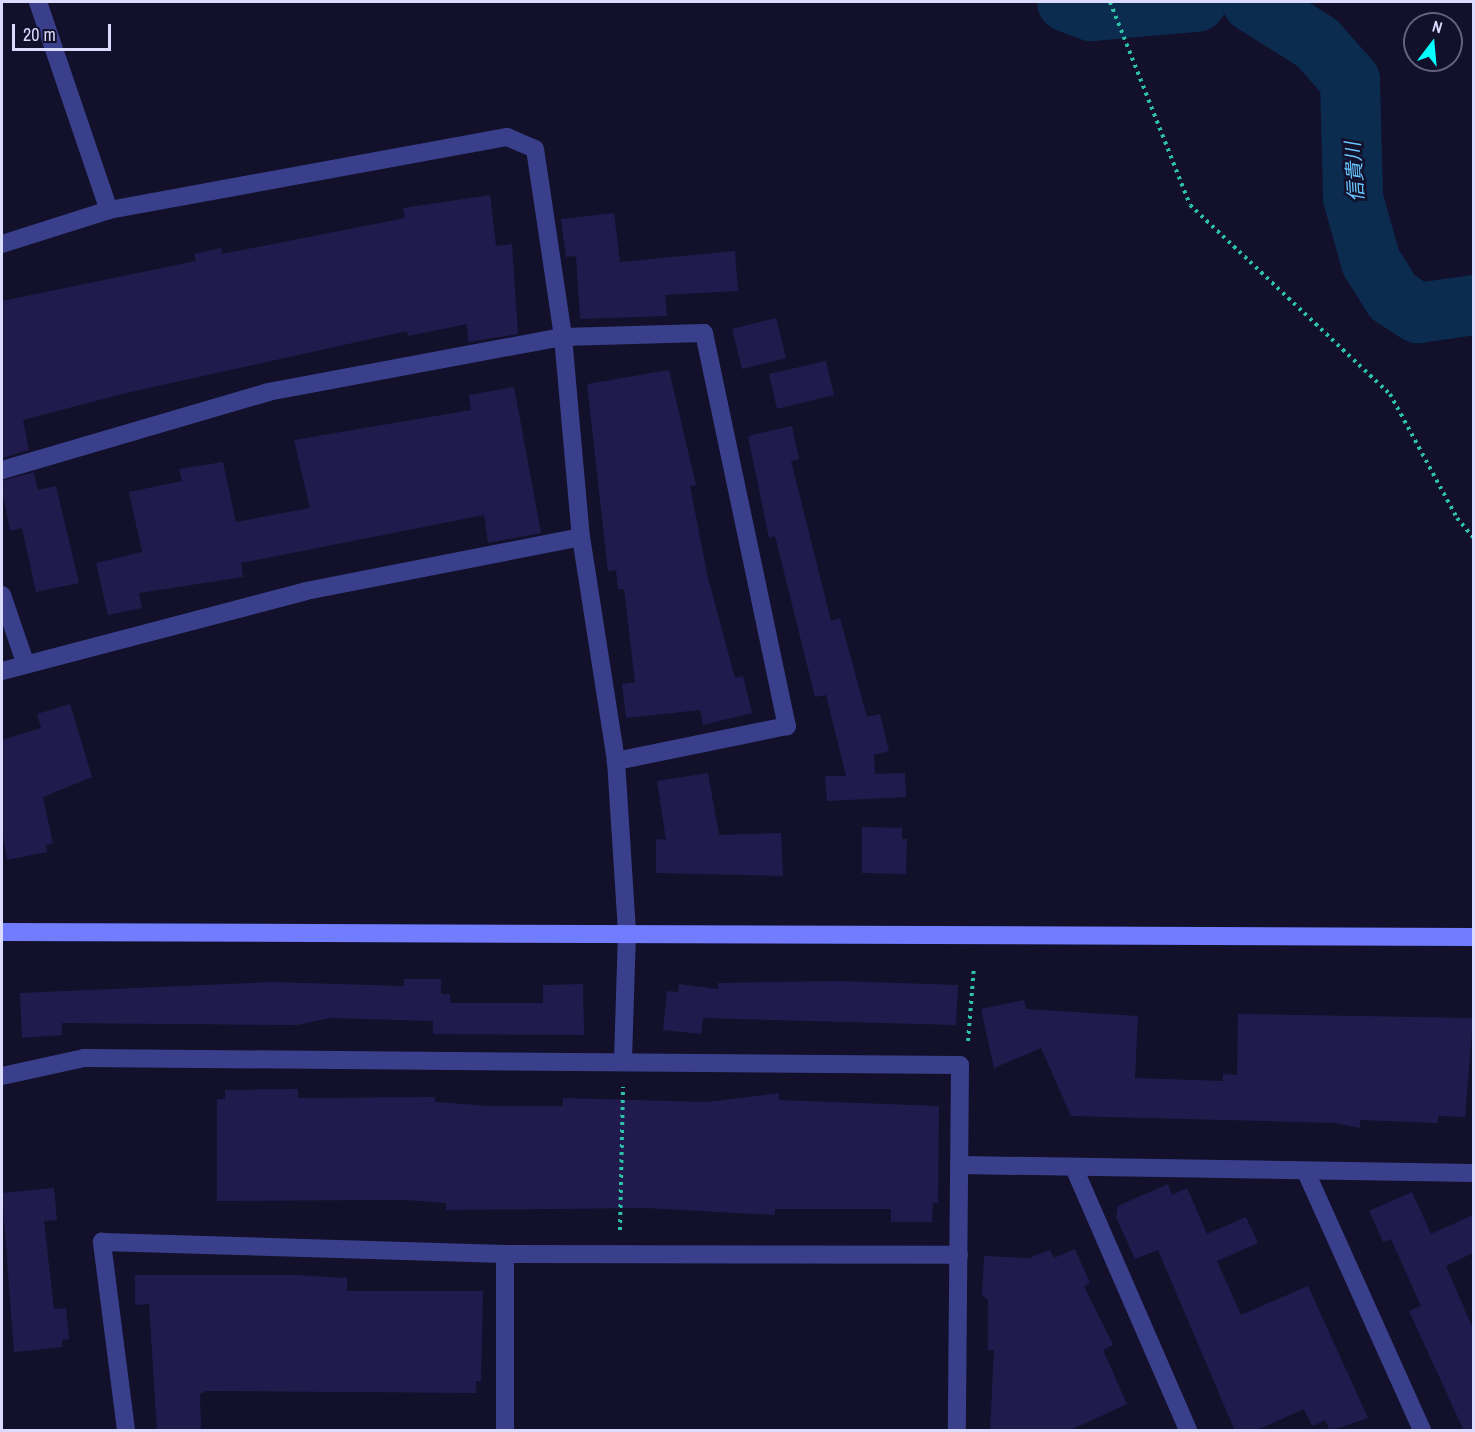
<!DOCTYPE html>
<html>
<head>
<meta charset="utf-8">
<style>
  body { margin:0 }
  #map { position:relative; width:1475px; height:1432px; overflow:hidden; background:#12102b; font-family:"Archivo Narrow","Noto Sans JP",sans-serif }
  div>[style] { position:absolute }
  .river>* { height:60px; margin:-30px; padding:0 30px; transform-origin:30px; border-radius:30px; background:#0b2b4f }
  .building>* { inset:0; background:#211b4d }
  .path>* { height:4px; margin-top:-2px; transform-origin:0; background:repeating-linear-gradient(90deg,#2cc1a9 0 3px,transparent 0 7.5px) }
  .street>* { height:18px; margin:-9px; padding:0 9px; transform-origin:9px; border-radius:9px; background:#3a3f8b }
  .secondary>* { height:18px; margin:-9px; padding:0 9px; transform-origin:9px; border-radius:9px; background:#717cff }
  span { translate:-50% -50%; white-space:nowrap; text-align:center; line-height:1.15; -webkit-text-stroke:5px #12102b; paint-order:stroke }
  .water-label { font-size:20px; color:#68c8ff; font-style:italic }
  .frame { position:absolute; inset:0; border:3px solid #dbdaff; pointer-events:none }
  .north { position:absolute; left:1403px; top:12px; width:60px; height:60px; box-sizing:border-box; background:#12102b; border:2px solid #626180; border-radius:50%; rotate:16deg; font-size:16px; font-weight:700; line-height:24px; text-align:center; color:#dbdaff }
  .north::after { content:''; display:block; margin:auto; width:21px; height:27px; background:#06feff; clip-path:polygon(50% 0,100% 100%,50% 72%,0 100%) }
  .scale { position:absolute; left:12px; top:24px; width:99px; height:27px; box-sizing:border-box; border:3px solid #dbdaff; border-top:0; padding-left:8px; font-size:18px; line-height:21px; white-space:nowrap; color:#dbdaff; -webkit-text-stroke:4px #12102b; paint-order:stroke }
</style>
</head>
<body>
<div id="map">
  <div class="river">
    <i style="left:1067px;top:2px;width:26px;rotate:21deg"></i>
    <i style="left:1091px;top:11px;width:106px;rotate:-4.9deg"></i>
    <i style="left:1252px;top:2px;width:77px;rotate:32.2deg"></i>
    <i style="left:1317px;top:43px;width:50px;rotate:48.3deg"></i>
    <i style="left:1350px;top:80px;width:118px;rotate:88.5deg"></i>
    <i style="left:1353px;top:198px;width:66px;rotate:74.3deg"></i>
    <i style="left:1371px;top:262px;width:41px;rotate:57.8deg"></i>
    <i style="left:1393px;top:297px;width:30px;rotate:33deg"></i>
    <i style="left:1418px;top:313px;width:57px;rotate:-8.1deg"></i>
  </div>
  <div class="building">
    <i style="clip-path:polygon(490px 195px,496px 246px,512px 244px,518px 334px,468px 342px,467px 324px,408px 336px,407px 331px,126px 393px,23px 420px,29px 450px,2px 458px,2px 301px,196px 261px,194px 254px,221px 248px,222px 254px,405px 218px,403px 208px)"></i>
    <i style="clip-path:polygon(614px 213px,620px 262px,735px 251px,738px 291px,665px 295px,667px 316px,580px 319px,576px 256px,566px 257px,561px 219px)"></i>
    <i style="clip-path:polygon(776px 318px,786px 358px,742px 369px,732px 329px)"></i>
    <i style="clip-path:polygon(826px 361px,834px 395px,777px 409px,769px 374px)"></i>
    <i style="clip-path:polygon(669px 370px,696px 485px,690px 486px,708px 578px,735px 678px,743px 676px,752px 713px,703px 725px,700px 710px,626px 718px,622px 684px,635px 682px,624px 589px,618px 589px,616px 570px,608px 571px,587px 384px)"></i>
    <i style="clip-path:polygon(514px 387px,541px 533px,488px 543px,484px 515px,241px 563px,243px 577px,139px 593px,142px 608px,108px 615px,96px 563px,142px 552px,129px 492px,182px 481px,179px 469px,223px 462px,236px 522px,310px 508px,294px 440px,471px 410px,469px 395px)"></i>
    <i style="clip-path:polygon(792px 426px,799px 459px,791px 461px,831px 621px,840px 618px,867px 717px,880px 714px,889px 751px,874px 755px,875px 774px,905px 773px,906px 797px,827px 801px,825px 776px,846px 776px,826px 695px,815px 697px,775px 536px,769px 538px,748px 436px)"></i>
    <i style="clip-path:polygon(34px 472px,38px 490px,56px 486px,79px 583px,36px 592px,22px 528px,10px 531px,2px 489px,2px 481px)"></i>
    <i style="clip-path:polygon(70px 704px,92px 777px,43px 797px,53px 844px,46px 845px,47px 852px,7px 860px,2px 830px,2px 740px,41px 728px,37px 714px)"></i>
    <i style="clip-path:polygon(708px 773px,719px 835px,781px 833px,783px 876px,656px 873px,656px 839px,666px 840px,657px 781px)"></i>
    <i style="clip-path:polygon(862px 827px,902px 828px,902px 839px,907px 839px,906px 874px,862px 873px)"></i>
    <i style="clip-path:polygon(404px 979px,441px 979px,441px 994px,450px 994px,450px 1003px,543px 1003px,543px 985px,583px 984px,584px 1035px,433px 1034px,433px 1021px,330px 1018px,297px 1025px,62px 1023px,62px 1035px,22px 1038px,20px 993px,272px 982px,404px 986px)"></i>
    <i style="clip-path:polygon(838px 981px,958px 985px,956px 1025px,703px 1018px,701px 1034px,663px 1030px,667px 991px,678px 992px,679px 984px,718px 989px,718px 983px)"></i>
    <i style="clip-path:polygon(1024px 1000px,1026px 1009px,1138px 1016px,1135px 1078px,1223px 1081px,1223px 1074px,1237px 1075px,1238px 1014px,1473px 1018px,1465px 1117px,1438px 1116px,1438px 1123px,1360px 1120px,1360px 1128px,1335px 1123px,1071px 1116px,1041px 1048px,994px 1068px,981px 1009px)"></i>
    <i style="clip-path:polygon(298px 1089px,298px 1098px,435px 1097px,435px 1102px,489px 1106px,563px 1106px,563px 1098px,707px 1102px,779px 1093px,779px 1100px,939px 1106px,938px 1203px,933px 1203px,932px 1222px,891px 1222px,891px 1209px,775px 1209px,775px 1215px,646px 1208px,446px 1210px,446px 1203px,405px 1200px,217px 1201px,217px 1099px,225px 1099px,225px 1090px)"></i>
    <i style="clip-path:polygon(1168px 1184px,1172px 1195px,1187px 1188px,1207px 1234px,1246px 1217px,1258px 1243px,1217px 1261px,1241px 1315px,1308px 1286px,1368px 1418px,1330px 1431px,1325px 1420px,1312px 1426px,1304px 1409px,1255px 1431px,1235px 1431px,1158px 1250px,1135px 1259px,1116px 1217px,1118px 1206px)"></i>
    <i style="clip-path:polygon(54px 1188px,57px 1220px,44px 1221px,54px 1309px,66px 1308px,69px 1339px,62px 1340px,63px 1347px,14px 1352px,2px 1193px)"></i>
    <i style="clip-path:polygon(1412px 1192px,1431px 1234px,1473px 1215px,1473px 1253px,1446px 1266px,1473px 1329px,1473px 1431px,1464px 1431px,1409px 1311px,1421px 1306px,1391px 1239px,1383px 1242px,1369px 1211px)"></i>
    <i style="clip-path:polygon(1075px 1249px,1090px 1283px,1084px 1286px,1113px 1345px,1103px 1350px,1127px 1404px,1068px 1431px,990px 1431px,994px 1350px,988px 1350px,988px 1300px,982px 1295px,984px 1256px,1029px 1258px,1050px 1250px,1054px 1258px)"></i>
    <i style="clip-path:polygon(135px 1275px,296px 1275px,347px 1278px,347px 1291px,483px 1291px,481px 1381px,476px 1381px,476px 1393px,206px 1391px,200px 1394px,201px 1431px,157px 1431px,149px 1304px,135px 1305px)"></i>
  </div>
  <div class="path">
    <i style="left:1110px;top:2px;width:218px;rotate:68.5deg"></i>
    <i style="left:1190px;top:205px;width:275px;rotate:43.4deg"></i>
    <i style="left:1390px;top:394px;width:141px;rotate:61.6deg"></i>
    <i style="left:1457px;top:518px;width:26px;rotate:50deg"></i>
    <i style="left:968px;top:1041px;width:74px;rotate:-85.4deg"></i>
    <i style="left:620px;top:1230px;width:143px;rotate:-88.8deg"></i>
  </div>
  <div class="street">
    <i style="left:38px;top:2px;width:220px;rotate:71.2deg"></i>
    <i style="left:2px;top:244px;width:112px;rotate:-17.6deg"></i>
    <i style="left:109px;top:210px;width:405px;rotate:-10.4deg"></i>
    <i style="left:507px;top:137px;width:30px;rotate:23deg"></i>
    <i style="left:535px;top:149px;width:190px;rotate:81.5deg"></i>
    <i style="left:563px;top:337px;width:201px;rotate:84.9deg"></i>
    <i style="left:581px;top:537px;width:227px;rotate:81.1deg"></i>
    <i style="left:616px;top:761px;width:171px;rotate:86.3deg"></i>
    <i style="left:627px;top:932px;width:130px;rotate:91.8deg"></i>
    <i style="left:2px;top:470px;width:277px;rotate:-16.3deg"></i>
    <i style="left:268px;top:392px;width:300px;rotate:-10.6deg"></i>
    <i style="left:563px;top:337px;width:141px;rotate:-1.6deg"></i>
    <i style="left:704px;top:333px;width:402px;rotate:78.1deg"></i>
    <i style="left:787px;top:726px;width:175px;rotate:168.4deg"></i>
    <i style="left:2px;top:595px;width:71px;rotate:71.1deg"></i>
    <i style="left:2px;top:671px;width:314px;rotate:-14.7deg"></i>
    <i style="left:306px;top:591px;width:280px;rotate:-11.1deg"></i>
    <i style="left:2px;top:1076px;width:84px;rotate:-12.4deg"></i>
    <i style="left:84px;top:1058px;width:876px;rotate:0.46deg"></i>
    <i style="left:960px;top:1065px;width:365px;rotate:90.5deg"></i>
    <i style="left:961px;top:1165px;width:513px;rotate:0.89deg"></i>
    <i style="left:1075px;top:1170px;width:283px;rotate:66.5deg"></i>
    <i style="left:1306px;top:1172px;width:283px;rotate:65.8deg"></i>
    <i style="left:126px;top:1430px;width:190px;rotate:-97.3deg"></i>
    <i style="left:102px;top:1242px;width:403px;rotate:1.7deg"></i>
    <i style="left:505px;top:1254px;width:454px;rotate:0.1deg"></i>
    <i style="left:505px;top:1430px;width:176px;rotate:-90deg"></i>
  </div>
  <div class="secondary">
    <i style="left:2px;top:932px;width:1472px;rotate:0.19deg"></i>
  </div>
  <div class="water-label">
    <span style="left:1354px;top:172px;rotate:-94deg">信貴川</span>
  </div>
  <div class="frame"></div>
  <div class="north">N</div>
  <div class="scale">20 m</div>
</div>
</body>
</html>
